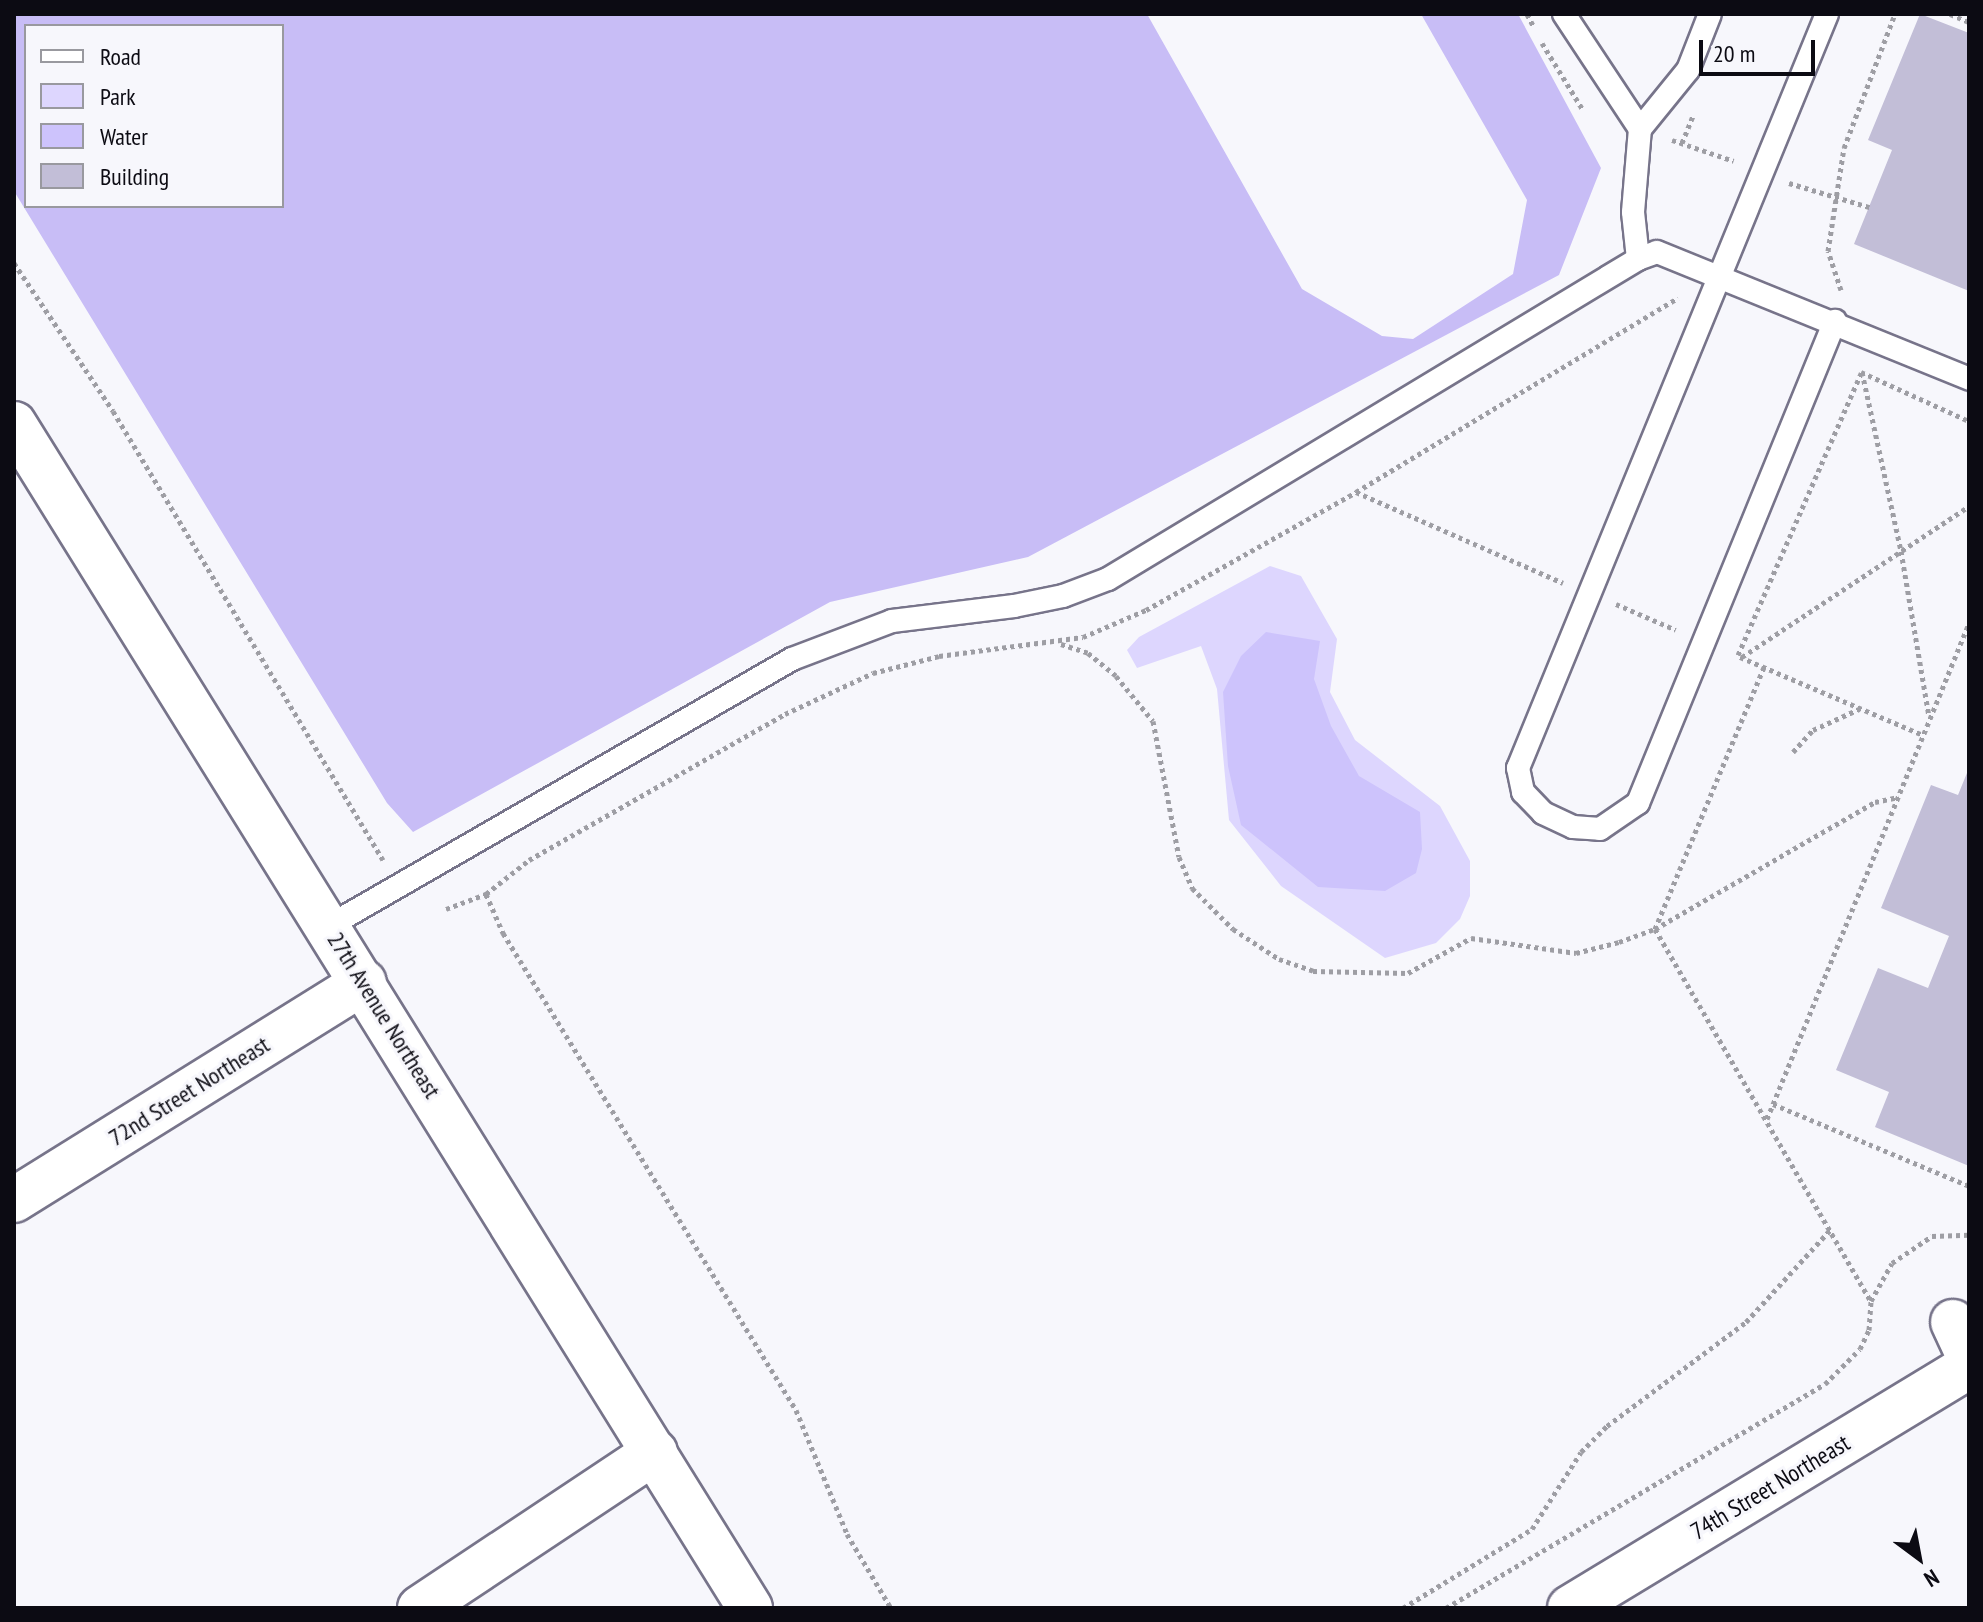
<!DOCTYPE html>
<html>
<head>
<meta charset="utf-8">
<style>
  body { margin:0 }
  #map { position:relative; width:1983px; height:1622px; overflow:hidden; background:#f7f7fc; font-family:"PT Sans Narrow",sans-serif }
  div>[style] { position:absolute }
  .green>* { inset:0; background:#ddd6fe }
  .forest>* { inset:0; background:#c8bdf6 }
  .water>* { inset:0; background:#cdc3fc }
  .building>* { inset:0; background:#c2bed7 }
  .path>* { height:5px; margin-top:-2.5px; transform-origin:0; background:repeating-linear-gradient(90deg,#9e9ea4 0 4px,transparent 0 8px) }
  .roads { filter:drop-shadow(2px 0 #77748a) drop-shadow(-2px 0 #77748a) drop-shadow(0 2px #77748a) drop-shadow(0 -2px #77748a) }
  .lane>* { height:22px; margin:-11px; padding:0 11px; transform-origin:11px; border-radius:11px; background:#fff }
  .street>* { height:44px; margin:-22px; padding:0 22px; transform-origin:22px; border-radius:22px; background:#fff }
  .secondary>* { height:44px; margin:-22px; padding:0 22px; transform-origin:22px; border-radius:22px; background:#fff }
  span { translate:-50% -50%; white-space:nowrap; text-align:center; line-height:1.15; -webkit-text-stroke:6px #f7f7fc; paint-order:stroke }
  .street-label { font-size:24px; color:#0c0b13 }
  .frame { position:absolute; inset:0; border:16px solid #0c0b13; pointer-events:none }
  .legend { position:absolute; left:24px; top:24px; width:260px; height:184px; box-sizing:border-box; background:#f7f7fc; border:2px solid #99999f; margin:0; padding:10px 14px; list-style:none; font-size:24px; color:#0c0b13 }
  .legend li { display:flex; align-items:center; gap:16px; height:40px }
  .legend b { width:40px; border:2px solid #99999f }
  .north { position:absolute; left:1879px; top:1518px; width:80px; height:80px; -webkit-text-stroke:6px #f7f7fc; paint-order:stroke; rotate:148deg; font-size:22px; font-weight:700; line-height:32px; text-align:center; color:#0c0b13 }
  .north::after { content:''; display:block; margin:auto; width:28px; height:36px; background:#0c0b13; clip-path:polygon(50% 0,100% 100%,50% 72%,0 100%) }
  .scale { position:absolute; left:1699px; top:40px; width:116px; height:36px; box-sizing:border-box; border:4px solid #0c0b13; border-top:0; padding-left:10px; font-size:24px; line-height:28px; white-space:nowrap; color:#0c0b13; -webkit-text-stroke:6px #f7f7fc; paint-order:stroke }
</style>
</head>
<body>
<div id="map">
  <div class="green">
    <i style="clip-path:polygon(1270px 566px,1301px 576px,1337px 639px,1330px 692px,1355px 740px,1440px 806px,1470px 861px,1470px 896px,1460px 919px,1436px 943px,1385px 958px,1281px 886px,1229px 820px,1217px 689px,1201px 646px,1137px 668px,1127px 650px,1139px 637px)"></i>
  </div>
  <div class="forest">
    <i style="clip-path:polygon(evenodd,14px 14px,1147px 14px,1302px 289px,1382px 336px,1413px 339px,1513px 274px,1527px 200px,1421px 14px,1518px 14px,1601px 168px,1559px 275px,1028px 557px,830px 602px,413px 832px,387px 803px,14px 191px,14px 14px,26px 26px,282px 26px,282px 206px,26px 206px,26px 26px)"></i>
  </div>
  <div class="water">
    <i style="clip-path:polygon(1266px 632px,1320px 641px,1314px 679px,1331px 726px,1359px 776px,1420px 812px,1422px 849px,1416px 873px,1385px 891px,1318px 887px,1241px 825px,1228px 766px,1223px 692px,1241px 656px)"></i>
  </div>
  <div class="building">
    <i style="clip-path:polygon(1920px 14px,1969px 33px,1969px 291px,1854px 244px,1892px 150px,1868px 140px)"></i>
    <i style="clip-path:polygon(1969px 768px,1969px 1166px,1875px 1127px,1889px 1092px,1836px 1070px,1878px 968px,1928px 988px,1949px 936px,1881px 908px,1931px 785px,1958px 795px)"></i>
  </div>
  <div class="path">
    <i style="left:1527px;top:14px;width:15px;rotate:62deg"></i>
    <i style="left:1950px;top:14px;width:21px;rotate:23deg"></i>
    <i style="left:1542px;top:43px;width:79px;rotate:58.5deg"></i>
    <i style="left:1672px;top:140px;width:65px;rotate:18.7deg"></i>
    <i style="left:1682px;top:143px;width:31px;rotate:-68deg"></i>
    <i style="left:1789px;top:183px;width:84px;rotate:16.7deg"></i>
    <i style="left:14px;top:263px;width:178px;rotate:56.2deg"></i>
    <i style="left:113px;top:411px;width:524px;rotate:58.98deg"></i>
    <i style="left:1841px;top:290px;width:41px;rotate:-108.4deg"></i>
    <i style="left:1828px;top:251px;width:104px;rotate:-81.2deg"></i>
    <i style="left:1844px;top:148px;width:143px;rotate:-69.2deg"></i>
    <i style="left:1861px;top:372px;width:119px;rotate:24.4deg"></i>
    <i style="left:1862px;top:372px;width:183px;rotate:77.7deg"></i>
    <i style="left:1901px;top:551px;width:167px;rotate:80.4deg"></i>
    <i style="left:1356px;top:492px;width:226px;rotate:23.7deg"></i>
    <i style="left:1616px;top:604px;width:65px;rotate:23.4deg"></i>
    <i style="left:1061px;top:644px;width:28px;rotate:18deg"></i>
    <i style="left:1088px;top:653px;width:36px;rotate:39deg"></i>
    <i style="left:1116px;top:676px;width:58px;rotate:50.6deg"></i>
    <i style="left:1153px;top:721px;width:138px;rotate:79.2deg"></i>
    <i style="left:1179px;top:857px;width:34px;rotate:67deg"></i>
    <i style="left:1192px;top:888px;width:58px;rotate:45deg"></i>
    <i style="left:1233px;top:929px;width:55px;rotate:33.1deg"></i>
    <i style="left:1279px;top:959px;width:36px;rotate:19deg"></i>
    <i style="left:1313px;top:971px;width:95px;rotate:1.2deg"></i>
    <i style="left:1408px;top:973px;width:72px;rotate:-29.1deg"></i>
    <i style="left:1471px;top:938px;width:106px;rotate:8.1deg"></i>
    <i style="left:1576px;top:953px;width:44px;rotate:-14.3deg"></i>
    <i style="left:1619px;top:942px;width:38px;rotate:-20deg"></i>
    <i style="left:1655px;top:929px;width:254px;rotate:-30deg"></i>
    <i style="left:1875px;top:802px;width:24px;rotate:-12deg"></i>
    <i style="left:1738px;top:655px;width:308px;rotate:-66.4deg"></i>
    <i style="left:1740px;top:657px;width:199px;rotate:23.1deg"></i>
    <i style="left:1742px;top:657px;width:273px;rotate:-33.6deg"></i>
    <i style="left:1764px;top:667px;width:284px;rotate:112.6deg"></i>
    <i style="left:1655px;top:929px;width:430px;rotate:59.9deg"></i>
    <i style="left:1793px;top:752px;width:30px;rotate:-48deg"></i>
    <i style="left:1813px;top:730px;width:51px;rotate:-24.5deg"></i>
    <i style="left:486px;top:894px;width:43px;rotate:66.4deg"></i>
    <i style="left:503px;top:933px;width:560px;rotate:58.44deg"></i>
    <i style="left:796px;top:1410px;width:134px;rotate:67.6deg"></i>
    <i style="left:847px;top:1534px;width:86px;rotate:59.3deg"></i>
    <i style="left:446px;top:909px;width:43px;rotate:-20.6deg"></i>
    <i style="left:486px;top:894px;width:55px;rotate:-38.3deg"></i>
    <i style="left:529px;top:860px;width:295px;rotate:-29.7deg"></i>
    <i style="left:785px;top:714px;width:97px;rotate:-25deg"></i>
    <i style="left:873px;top:673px;width:68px;rotate:-14.4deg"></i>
    <i style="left:939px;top:656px;width:145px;rotate:-7.5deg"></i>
    <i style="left:1083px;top:637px;width:69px;rotate:-23.2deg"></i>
    <i style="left:1146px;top:610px;width:241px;rotate:-29.3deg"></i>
    <i style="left:1356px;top:492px;width:376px;rotate:-31.1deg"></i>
    <i style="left:1773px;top:1104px;width:212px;rotate:22.7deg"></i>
    <i style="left:1767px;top:1119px;width:536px;rotate:-67.84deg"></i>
    <i style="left:1403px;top:1608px;width:151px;rotate:-31.5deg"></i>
    <i style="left:1532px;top:1529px;width:91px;rotate:-57.5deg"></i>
    <i style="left:1581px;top:1452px;width:37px;rotate:-45deg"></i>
    <i style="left:1607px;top:1426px;width:174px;rotate:-36.8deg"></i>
    <i style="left:1746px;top:1322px;width:125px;rotate:-47.6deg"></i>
    <i style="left:1446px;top:1608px;width:440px;rotate:-30.6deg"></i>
    <i style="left:1825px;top:1384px;width:49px;rotate:-45deg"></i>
    <i style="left:1860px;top:1349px;width:21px;rotate:-65deg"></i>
    <i style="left:1869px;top:1330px;width:29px;rotate:-86deg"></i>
    <i style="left:1871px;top:1301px;width:43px;rotate:-61.1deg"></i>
    <i style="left:1892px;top:1263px;width:48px;rotate:-34deg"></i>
    <i style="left:1932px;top:1236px;width:37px;rotate:-2deg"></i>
  </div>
  <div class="roads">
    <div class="lane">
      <i style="left:1564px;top:14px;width:138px;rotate:56.5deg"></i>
      <i style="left:1827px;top:14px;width:815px;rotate:112.28deg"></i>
      <i style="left:1518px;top:768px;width:25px;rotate:78deg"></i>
      <i style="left:1523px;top:792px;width:29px;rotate:46deg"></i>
      <i style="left:1543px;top:813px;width:33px;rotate:25deg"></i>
      <i style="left:1573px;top:827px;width:27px;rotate:4deg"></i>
      <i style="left:1600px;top:829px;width:46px;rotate:-34.4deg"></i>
      <i style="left:1638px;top:803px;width:521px;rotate:-67.77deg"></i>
      <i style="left:1638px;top:259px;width:47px;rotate:-96.1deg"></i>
      <i style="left:1633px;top:212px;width:83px;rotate:-85.2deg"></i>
      <i style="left:1640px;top:129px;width:76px;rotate:-50.9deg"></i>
      <i style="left:1688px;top:70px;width:60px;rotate:-68.6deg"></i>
      <i style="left:329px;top:926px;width:534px;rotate:-29.97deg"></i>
      <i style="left:792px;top:659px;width:107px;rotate:-20.8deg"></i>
      <i style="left:892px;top:621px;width:123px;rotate:-7deg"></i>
      <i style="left:1014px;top:606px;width:50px;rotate:-11.5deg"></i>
      <i style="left:1063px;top:596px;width:48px;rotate:-20.7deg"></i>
      <i style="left:1108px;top:579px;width:619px;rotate:-31.12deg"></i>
      <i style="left:1638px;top:259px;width:20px;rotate:-20deg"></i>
      <i style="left:1657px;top:252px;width:337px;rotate:22.1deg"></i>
    </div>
    <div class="street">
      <i style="left:14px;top:1200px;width:412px;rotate:-31.9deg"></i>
      <i style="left:1953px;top:1322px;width:38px;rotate:65deg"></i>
      <i style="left:420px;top:1608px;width:282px;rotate:-33.6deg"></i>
      <i style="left:1570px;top:1608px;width:467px;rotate:-31.2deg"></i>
    </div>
    <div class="secondary">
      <i style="left:14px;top:424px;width:1394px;rotate:58.13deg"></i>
    </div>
  </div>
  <div class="street-label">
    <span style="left:384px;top:1015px;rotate:58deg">27th Avenue Northeast</span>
    <span style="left:189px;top:1091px;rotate:-32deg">72nd Street Northeast</span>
    <span style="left:1770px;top:1487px;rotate:-31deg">74th Street Northeast</span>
  </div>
  <div class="frame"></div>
  <ul class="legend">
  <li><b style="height:10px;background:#fff"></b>Road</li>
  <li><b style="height:22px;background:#ddd6fe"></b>Park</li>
  <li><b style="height:22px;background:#cdc3fc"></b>Water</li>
  <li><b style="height:22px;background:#c2bed7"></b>Building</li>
  </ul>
  <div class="north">N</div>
  <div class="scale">20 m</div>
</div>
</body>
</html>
